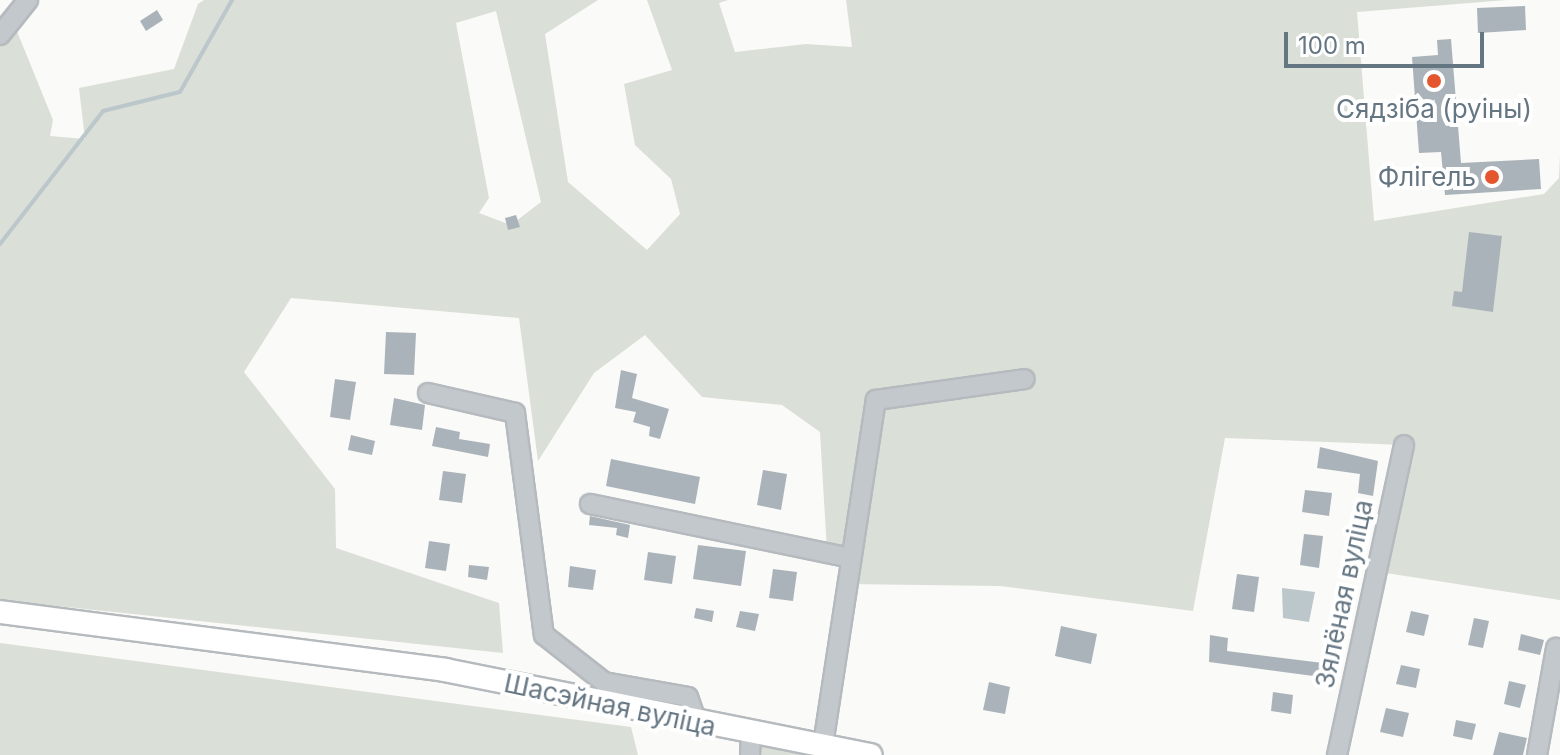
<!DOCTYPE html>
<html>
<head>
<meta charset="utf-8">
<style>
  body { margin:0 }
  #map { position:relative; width:1560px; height:755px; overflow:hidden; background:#fafaf8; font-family:Inter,sans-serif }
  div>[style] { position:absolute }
  .green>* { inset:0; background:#dadfd7 }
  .water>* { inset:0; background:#bbc7cb }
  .stream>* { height:4px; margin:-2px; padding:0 2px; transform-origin:2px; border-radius:2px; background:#bbc7cb }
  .building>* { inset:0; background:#aab3b9 }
  .roads { filter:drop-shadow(2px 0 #b5babe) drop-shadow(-2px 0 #b5babe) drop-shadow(0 2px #b5babe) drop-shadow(0 -2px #b5babe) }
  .minor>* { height:18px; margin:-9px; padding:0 9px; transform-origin:9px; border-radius:9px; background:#c3c8cc }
  .major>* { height:22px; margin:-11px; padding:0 11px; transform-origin:11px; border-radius:11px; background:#fff }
  .dots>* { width:22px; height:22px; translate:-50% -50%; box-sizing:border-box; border:4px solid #fff; border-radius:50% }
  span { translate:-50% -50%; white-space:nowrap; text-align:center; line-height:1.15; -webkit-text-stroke:8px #fff; paint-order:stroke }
  .poi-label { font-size:26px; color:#657683 }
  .right { translate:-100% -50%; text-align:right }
  .street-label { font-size:26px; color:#657683 }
  .scale { position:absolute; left:1284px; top:32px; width:200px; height:36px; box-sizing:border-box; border:4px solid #657683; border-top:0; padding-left:10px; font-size:24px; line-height:28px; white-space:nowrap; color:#657683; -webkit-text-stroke:6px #fff; paint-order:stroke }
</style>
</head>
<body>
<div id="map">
  <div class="green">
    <i style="clip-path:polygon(evenodd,204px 0,598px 0,545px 34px,568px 182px,647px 250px,680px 214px,671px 179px,635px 145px,624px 84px,672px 70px,647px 0,728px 0,719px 3px,735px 52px,806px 44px,852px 47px,846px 0,1507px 0,1357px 12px,1374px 221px,1544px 194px,1559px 178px,1560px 155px,1560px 600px,1373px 571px,1404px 445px,1225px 438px,1193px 611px,1000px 586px,847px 584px,850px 558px,827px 551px,820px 432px,782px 405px,702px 397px,645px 335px,594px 373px,538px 461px,519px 318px,291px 298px,244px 372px,335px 489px,336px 548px,499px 603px,503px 653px,0 600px,0 35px,12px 19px,53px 120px,50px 136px,85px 139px,79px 88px,174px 69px,198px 4px,204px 0,496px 11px,541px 202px,511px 225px,479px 213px,489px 198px,456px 23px,496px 11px)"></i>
    <i style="clip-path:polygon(0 643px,631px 727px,638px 755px,0 755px)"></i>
    <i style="clip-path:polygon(751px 735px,853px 755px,750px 755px)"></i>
  </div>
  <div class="water">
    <i style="clip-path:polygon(1282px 588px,1315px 592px,1309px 622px,1283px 618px)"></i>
  </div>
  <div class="stream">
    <i style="left:0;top:244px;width:168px;rotate:-52.2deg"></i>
    <i style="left:103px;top:111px;width:79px;rotate:-13.9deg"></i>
    <i style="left:180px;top:92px;width:106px;rotate:-60.5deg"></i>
  </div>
  <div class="building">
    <i style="clip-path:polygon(1525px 6px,1526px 30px,1478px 33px,1477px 8px)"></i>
    <i style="clip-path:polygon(157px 10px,163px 20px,146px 31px,140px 21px)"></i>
    <i style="clip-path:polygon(1451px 39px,1461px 163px,1539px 159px,1541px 189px,1445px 195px,1441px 152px,1419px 153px,1412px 57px,1438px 55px,1437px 40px)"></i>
    <i style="clip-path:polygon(516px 215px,520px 227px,508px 230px,505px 218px)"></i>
    <i style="clip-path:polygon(1469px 232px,1502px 236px,1493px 312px,1452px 306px,1454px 291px,1462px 292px)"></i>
    <i style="clip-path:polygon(386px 332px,416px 333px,414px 375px,384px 374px)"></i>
    <i style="clip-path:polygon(621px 370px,637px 374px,632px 398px,669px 409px,660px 439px,649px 436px,650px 427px,633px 422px,636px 412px,615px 408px)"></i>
    <i style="clip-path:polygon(335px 379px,356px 382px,350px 420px,330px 417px)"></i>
    <i style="clip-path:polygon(394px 398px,425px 405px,422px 430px,390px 425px)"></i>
    <i style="clip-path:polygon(436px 427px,460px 432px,459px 439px,490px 444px,488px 457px,432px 446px)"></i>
    <i style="clip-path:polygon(351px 435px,375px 441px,372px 455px,348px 450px)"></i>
    <i style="clip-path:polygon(1320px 447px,1378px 461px,1373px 496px,1358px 493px,1360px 474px,1317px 468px)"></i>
    <i style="clip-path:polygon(611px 459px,700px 477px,695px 504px,606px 486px)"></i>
    <i style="clip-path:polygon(763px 470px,787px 474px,781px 510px,757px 505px)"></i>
    <i style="clip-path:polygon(443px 471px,466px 474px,462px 503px,439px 500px)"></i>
    <i style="clip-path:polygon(1305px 490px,1332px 493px,1329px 516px,1302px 512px)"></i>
    <i style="clip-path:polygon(590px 516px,630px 525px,628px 538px,616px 535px,617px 528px,589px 525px)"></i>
    <i style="clip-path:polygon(1304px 534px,1323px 536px,1319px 568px,1300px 565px)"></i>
    <i style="clip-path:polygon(429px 541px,450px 544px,446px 571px,425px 568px)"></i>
    <i style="clip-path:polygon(698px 545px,746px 551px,741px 586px,693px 579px)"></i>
    <i style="clip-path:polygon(648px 552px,676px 556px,672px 584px,644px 580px)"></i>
    <i style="clip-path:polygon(469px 565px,489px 567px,487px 580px,468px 577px)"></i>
    <i style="clip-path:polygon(570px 566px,596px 570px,593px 590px,568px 587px)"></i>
    <i style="clip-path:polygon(773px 569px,797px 572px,793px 601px,769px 598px)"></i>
    <i style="clip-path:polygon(1237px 574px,1259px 577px,1254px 612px,1232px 609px)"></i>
    <i style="clip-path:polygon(696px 608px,714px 611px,712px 622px,694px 618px)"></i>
    <i style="clip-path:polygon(740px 611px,759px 614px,755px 631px,736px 627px)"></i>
    <i style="clip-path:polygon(1411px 611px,1429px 615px,1424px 636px,1406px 632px)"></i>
    <i style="clip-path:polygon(1474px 618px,1489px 621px,1483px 648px,1468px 645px)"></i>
    <i style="clip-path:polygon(1061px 626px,1097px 634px,1091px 664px,1055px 656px)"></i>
    <i style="clip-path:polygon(1521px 634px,1544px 640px,1540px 655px,1518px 650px)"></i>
    <i style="clip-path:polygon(1210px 635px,1228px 638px,1227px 651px,1323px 663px,1321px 677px,1209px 662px)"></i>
    <i style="clip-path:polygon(1401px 665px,1420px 669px,1416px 688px,1396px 684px)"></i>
    <i style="clip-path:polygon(1509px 681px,1526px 685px,1520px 708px,1504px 704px)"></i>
    <i style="clip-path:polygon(989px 682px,1010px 687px,1005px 714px,983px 710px)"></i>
    <i style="clip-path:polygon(1273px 692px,1293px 695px,1291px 714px,1271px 711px)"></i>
    <i style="clip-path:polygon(1386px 708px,1409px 713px,1403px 737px,1380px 732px)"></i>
    <i style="clip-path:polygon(1456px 720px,1476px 724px,1472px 740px,1453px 736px)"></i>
    <i style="clip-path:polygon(1499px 732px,1527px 738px,1523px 755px,1493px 755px)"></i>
  </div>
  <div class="roads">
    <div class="minor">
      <i style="left:0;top:35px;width:45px;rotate:-51.3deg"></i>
      <i style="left:428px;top:393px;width:89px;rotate:12.9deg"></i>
      <i style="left:515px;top:413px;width:224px;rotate:82.6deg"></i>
      <i style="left:544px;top:635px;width:76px;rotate:38.1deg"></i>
      <i style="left:604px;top:682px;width:85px;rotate:10.1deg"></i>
      <i style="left:688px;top:697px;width:28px;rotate:71deg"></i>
      <i style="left:590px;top:504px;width:266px;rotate:11.7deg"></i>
      <i style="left:823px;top:745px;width:349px;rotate:-81.3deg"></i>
      <i style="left:876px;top:400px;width:150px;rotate:-8deg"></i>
      <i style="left:750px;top:755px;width:20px;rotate:-87deg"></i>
      <i style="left:1337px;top:755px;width:317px;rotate:-77.8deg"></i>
      <i style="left:1537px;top:755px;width:109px;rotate:-79.9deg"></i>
    </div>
    <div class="major">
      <i style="left:0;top:612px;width:449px;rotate:7.4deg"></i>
      <i style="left:445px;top:670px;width:434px;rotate:11.3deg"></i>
    </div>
  </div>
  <div class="dots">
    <i style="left:1434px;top:81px;background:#e4572e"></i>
    <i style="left:1492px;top:177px;background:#e4572e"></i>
  </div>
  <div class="poi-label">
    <span style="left:1434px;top:109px">Сядзіба (руіны)</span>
    <span class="right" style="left:1476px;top:177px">Флігель</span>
  </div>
  <div class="street-label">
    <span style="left:1344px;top:594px;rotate:-78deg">Зялёная вуліца</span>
    <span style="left:610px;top:705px;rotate:12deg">Шасэйная вуліца</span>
  </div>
  <div class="scale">100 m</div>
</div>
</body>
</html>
